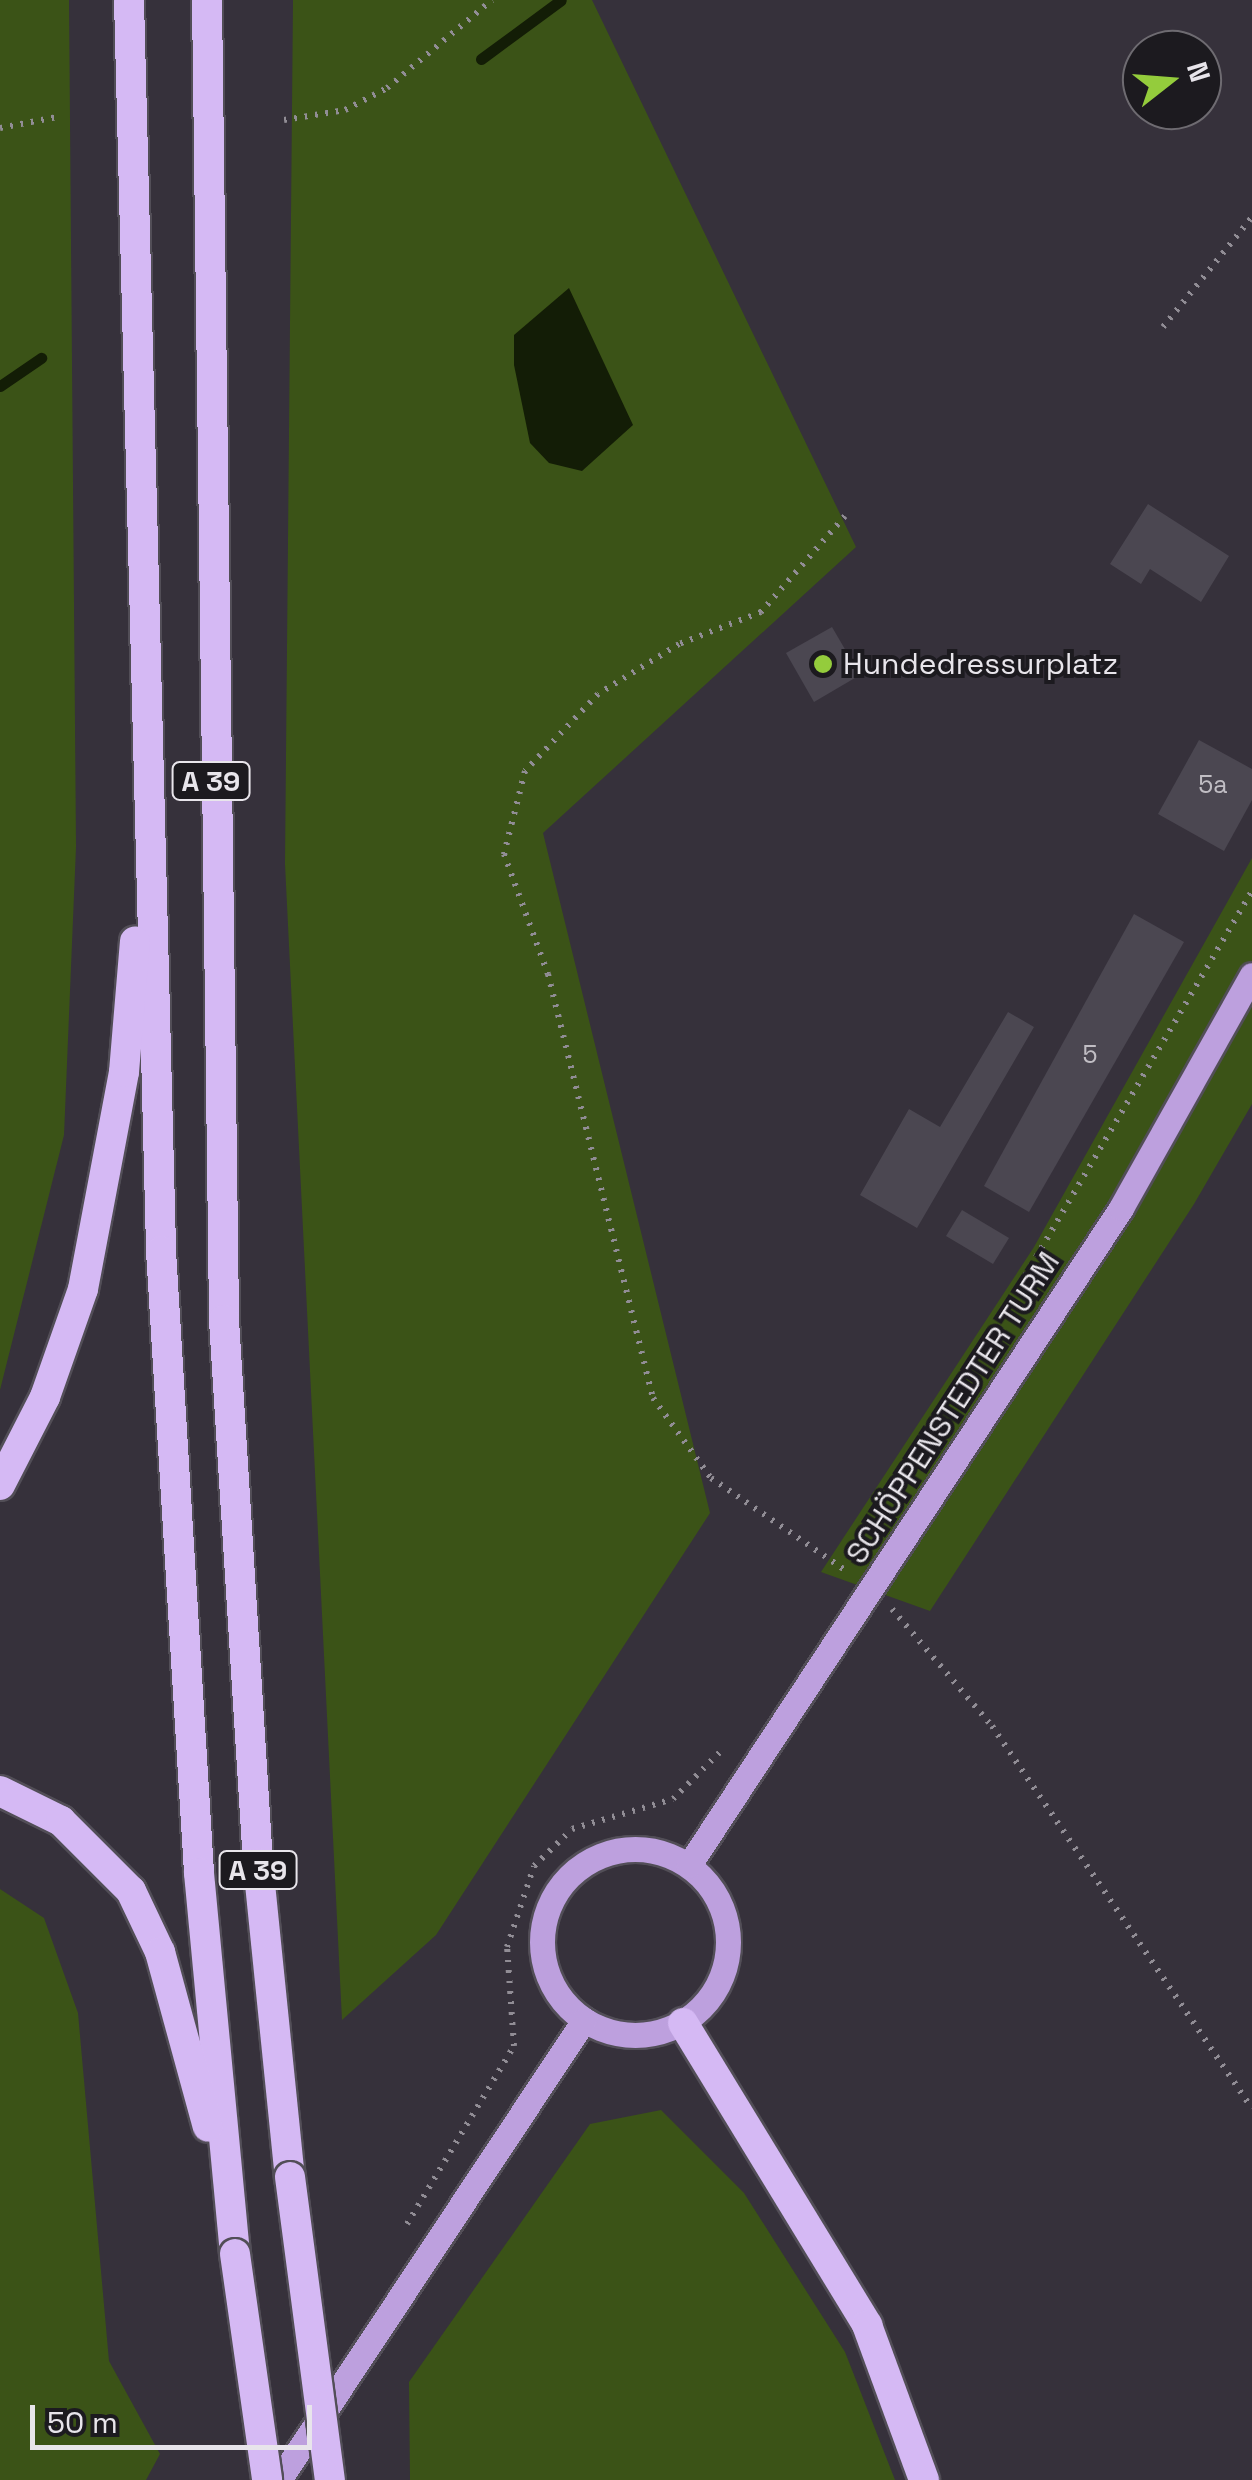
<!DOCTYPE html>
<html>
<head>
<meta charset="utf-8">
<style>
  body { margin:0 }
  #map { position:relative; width:1252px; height:2480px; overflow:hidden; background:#36313b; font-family:"Space Grotesk",sans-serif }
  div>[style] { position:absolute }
  .green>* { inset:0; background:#3b5317 }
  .water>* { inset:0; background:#131d06 }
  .stream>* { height:11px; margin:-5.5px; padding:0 5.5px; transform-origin:5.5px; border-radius:5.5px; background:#131d06 }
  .building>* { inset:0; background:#4b4751 }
  .path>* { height:6px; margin-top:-3px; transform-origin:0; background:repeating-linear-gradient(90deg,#918d95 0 2.5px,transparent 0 10.5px) }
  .roads { filter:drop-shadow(2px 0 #524e57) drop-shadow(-2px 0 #524e57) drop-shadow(0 2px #524e57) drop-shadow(0 -2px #524e57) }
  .major>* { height:25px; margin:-12.5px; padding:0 12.5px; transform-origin:12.5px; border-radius:12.5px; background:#bda0de }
  .major>.ring { margin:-12.5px; padding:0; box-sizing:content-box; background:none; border:25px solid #bda0de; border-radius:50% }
  .highway>* { height:30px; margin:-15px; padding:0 15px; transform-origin:15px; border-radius:15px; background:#d5b9f4 }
  .bridges { filter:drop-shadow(2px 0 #524e57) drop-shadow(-2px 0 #524e57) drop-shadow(0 2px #524e57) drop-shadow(0 -2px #524e57) }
  .highway-bridge>* { height:30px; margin:-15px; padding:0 15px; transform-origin:15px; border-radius:15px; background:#d5b9f4 }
  .dots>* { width:28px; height:28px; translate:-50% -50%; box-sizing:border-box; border:5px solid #1c1a1f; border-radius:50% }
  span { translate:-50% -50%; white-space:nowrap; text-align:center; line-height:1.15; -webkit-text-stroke:8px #1c1a1f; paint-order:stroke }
  .number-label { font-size:25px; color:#c1bec4 }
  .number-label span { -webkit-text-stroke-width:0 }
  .shield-label span { padding:2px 8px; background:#1c1a1f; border:2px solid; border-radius:8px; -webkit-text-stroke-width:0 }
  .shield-label { font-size:28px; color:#e8e5eb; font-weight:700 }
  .poi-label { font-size:30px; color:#e8e5eb }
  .left { translate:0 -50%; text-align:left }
  .street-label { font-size:30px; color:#e8e5eb }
  .north { position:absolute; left:1122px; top:30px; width:100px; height:100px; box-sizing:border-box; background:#1c1a1f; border:2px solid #6e6b71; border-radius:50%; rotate:73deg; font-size:28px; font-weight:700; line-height:40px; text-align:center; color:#e8e5eb }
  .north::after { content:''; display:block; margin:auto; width:35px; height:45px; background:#94cc3c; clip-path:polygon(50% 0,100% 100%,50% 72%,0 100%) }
  .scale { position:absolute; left:30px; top:2405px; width:282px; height:45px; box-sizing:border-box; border:5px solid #e8e5eb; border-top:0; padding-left:12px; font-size:30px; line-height:35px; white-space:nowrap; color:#e8e5eb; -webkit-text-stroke:8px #1c1a1f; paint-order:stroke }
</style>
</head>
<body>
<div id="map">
  <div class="green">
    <i style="clip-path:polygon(0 0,69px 0,76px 847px,64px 1135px,0 1390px)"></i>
    <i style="clip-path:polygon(293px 0,592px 0,856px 547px,543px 833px,710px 1513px,436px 1935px,342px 2020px,285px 864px)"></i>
    <i style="clip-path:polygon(1252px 858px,1252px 1104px,1194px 1204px,930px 1611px,821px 1572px,1034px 1247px)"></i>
    <i style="clip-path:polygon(0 1889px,44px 1918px,78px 2013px,109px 2361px,160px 2454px,146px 2480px,0 2480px)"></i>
    <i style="clip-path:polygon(661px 2110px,744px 2193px,845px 2352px,895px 2480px,410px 2480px,409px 2382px,590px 2124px)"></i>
  </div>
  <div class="water">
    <i style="clip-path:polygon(569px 288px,633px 425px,582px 471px,549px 463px,530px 443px,514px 365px,514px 335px)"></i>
  </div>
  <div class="stream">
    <i style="left:481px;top:59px;width:99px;rotate:-36.4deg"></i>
    <i style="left:0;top:386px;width:50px;rotate:-34.3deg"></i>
  </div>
  <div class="building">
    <i style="clip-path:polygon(1148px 504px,1229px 556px,1201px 602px,1150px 569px,1141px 584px,1110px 564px)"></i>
    <i style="clip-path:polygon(832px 627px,860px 675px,814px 702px,786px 653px)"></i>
    <i style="clip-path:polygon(1199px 740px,1252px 769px,1252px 800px,1224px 851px,1158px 814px)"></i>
    <i style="clip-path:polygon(1134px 914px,1184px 942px,1029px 1212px,984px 1186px)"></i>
    <i style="clip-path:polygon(1008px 1012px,1034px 1027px,917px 1228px,860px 1195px,909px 1109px,940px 1127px)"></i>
    <i style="clip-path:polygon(962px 1210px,1009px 1238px,993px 1264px,946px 1236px)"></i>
  </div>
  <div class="path">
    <i style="left:284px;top:120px;width:62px;rotate:-9.3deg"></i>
    <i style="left:345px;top:110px;width:47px;rotate:-27.6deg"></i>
    <i style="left:387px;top:88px;width:137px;rotate:-40deg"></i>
    <i style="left:0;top:128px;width:58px;rotate:-10.9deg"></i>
    <i style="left:1163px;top:327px;width:141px;rotate:-51deg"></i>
    <i style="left:845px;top:516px;width:128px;rotate:131.2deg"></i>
    <i style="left:761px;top:612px;width:88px;rotate:158.7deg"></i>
    <i style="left:679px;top:644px;width:95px;rotate:148.3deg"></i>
    <i style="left:598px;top:694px;width:106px;rotate:133.5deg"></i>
    <i style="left:525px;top:771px;width:86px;rotate:104.2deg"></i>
    <i style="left:504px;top:854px;width:128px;rotate:69.9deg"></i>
    <i style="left:548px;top:974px;width:437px;rotate:76.1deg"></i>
    <i style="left:653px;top:1398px;width:99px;rotate:54.1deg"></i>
    <i style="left:711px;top:1478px;width:166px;rotate:34.5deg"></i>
    <i style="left:940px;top:1420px;width:614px;rotate:-59.47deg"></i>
    <i style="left:892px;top:1609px;width:154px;rotate:49.5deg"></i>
    <i style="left:992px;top:1726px;width:462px;rotate:55.8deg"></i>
    <i style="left:407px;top:2224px;width:208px;rotate:-59deg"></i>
    <i style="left:514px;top:2046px;width:99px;rotate:-94deg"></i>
    <i style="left:507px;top:1947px;width:85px;rotate:-71.6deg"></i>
    <i style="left:534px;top:1866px;width:53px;rotate:-44.2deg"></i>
    <i style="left:572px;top:1829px;width:105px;rotate:-16.5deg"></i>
    <i style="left:673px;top:1799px;width:72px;rotate:-45deg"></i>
  </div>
  <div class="roads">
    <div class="major">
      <i class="ring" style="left:542px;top:1849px;width:161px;height:161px"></i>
      <i style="left:689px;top:1865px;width:786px;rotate:-56.67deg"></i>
      <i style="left:1121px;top:1208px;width:267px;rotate:-60.7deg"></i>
      <i style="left:279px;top:2480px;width:552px;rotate:-56.45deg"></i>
    </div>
    <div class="highway">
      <i style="left:129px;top:0;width:1251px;rotate:88.53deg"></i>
      <i style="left:161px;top:1251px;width:623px;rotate:86.5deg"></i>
      <i style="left:199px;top:1873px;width:383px;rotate:84.6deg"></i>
      <i style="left:207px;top:0;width:1320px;rotate:89.26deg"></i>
      <i style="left:224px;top:1320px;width:545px;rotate:86.42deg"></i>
      <i style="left:258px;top:1864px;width:315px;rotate:84.2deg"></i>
      <i style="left:0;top:1485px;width:99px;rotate:-62.9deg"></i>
      <i style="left:45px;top:1397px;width:114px;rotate:-70.6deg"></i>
      <i style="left:83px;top:1289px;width:221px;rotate:-79.3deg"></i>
      <i style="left:124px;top:1072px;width:131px;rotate:-85.2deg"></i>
      <i style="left:0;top:1791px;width:68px;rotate:26.2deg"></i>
      <i style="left:61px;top:1821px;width:99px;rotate:45deg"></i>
      <i style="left:131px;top:1891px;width:68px;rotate:64.6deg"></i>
      <i style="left:160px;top:1952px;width:181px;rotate:74.7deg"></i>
      <i style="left:683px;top:2023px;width:354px;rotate:58.6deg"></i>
      <i style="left:867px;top:2325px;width:165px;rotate:69.8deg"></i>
    </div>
  </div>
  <div class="bridges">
    <div class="highway-bridge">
      <i style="left:290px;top:2177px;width:306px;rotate:82.5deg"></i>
      <i style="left:235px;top:2254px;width:228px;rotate:81.9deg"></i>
    </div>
  </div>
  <div class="dots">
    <i style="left:823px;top:664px;background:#94cc3c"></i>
  </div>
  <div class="number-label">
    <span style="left:1213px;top:784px">5a</span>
    <span style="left:1090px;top:1054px">5</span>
  </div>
  <div class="shield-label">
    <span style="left:211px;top:781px">A 39</span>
    <span style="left:258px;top:1870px">A 39</span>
  </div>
  <div class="poi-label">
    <span class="left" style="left:843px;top:664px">Hundedressurplatz</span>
  </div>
  <div class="street-label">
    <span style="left:953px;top:1408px;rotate:-57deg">SCHÖPPENSTEDTER TURM</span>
  </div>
  <div class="north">N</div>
  <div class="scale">50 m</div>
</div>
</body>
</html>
